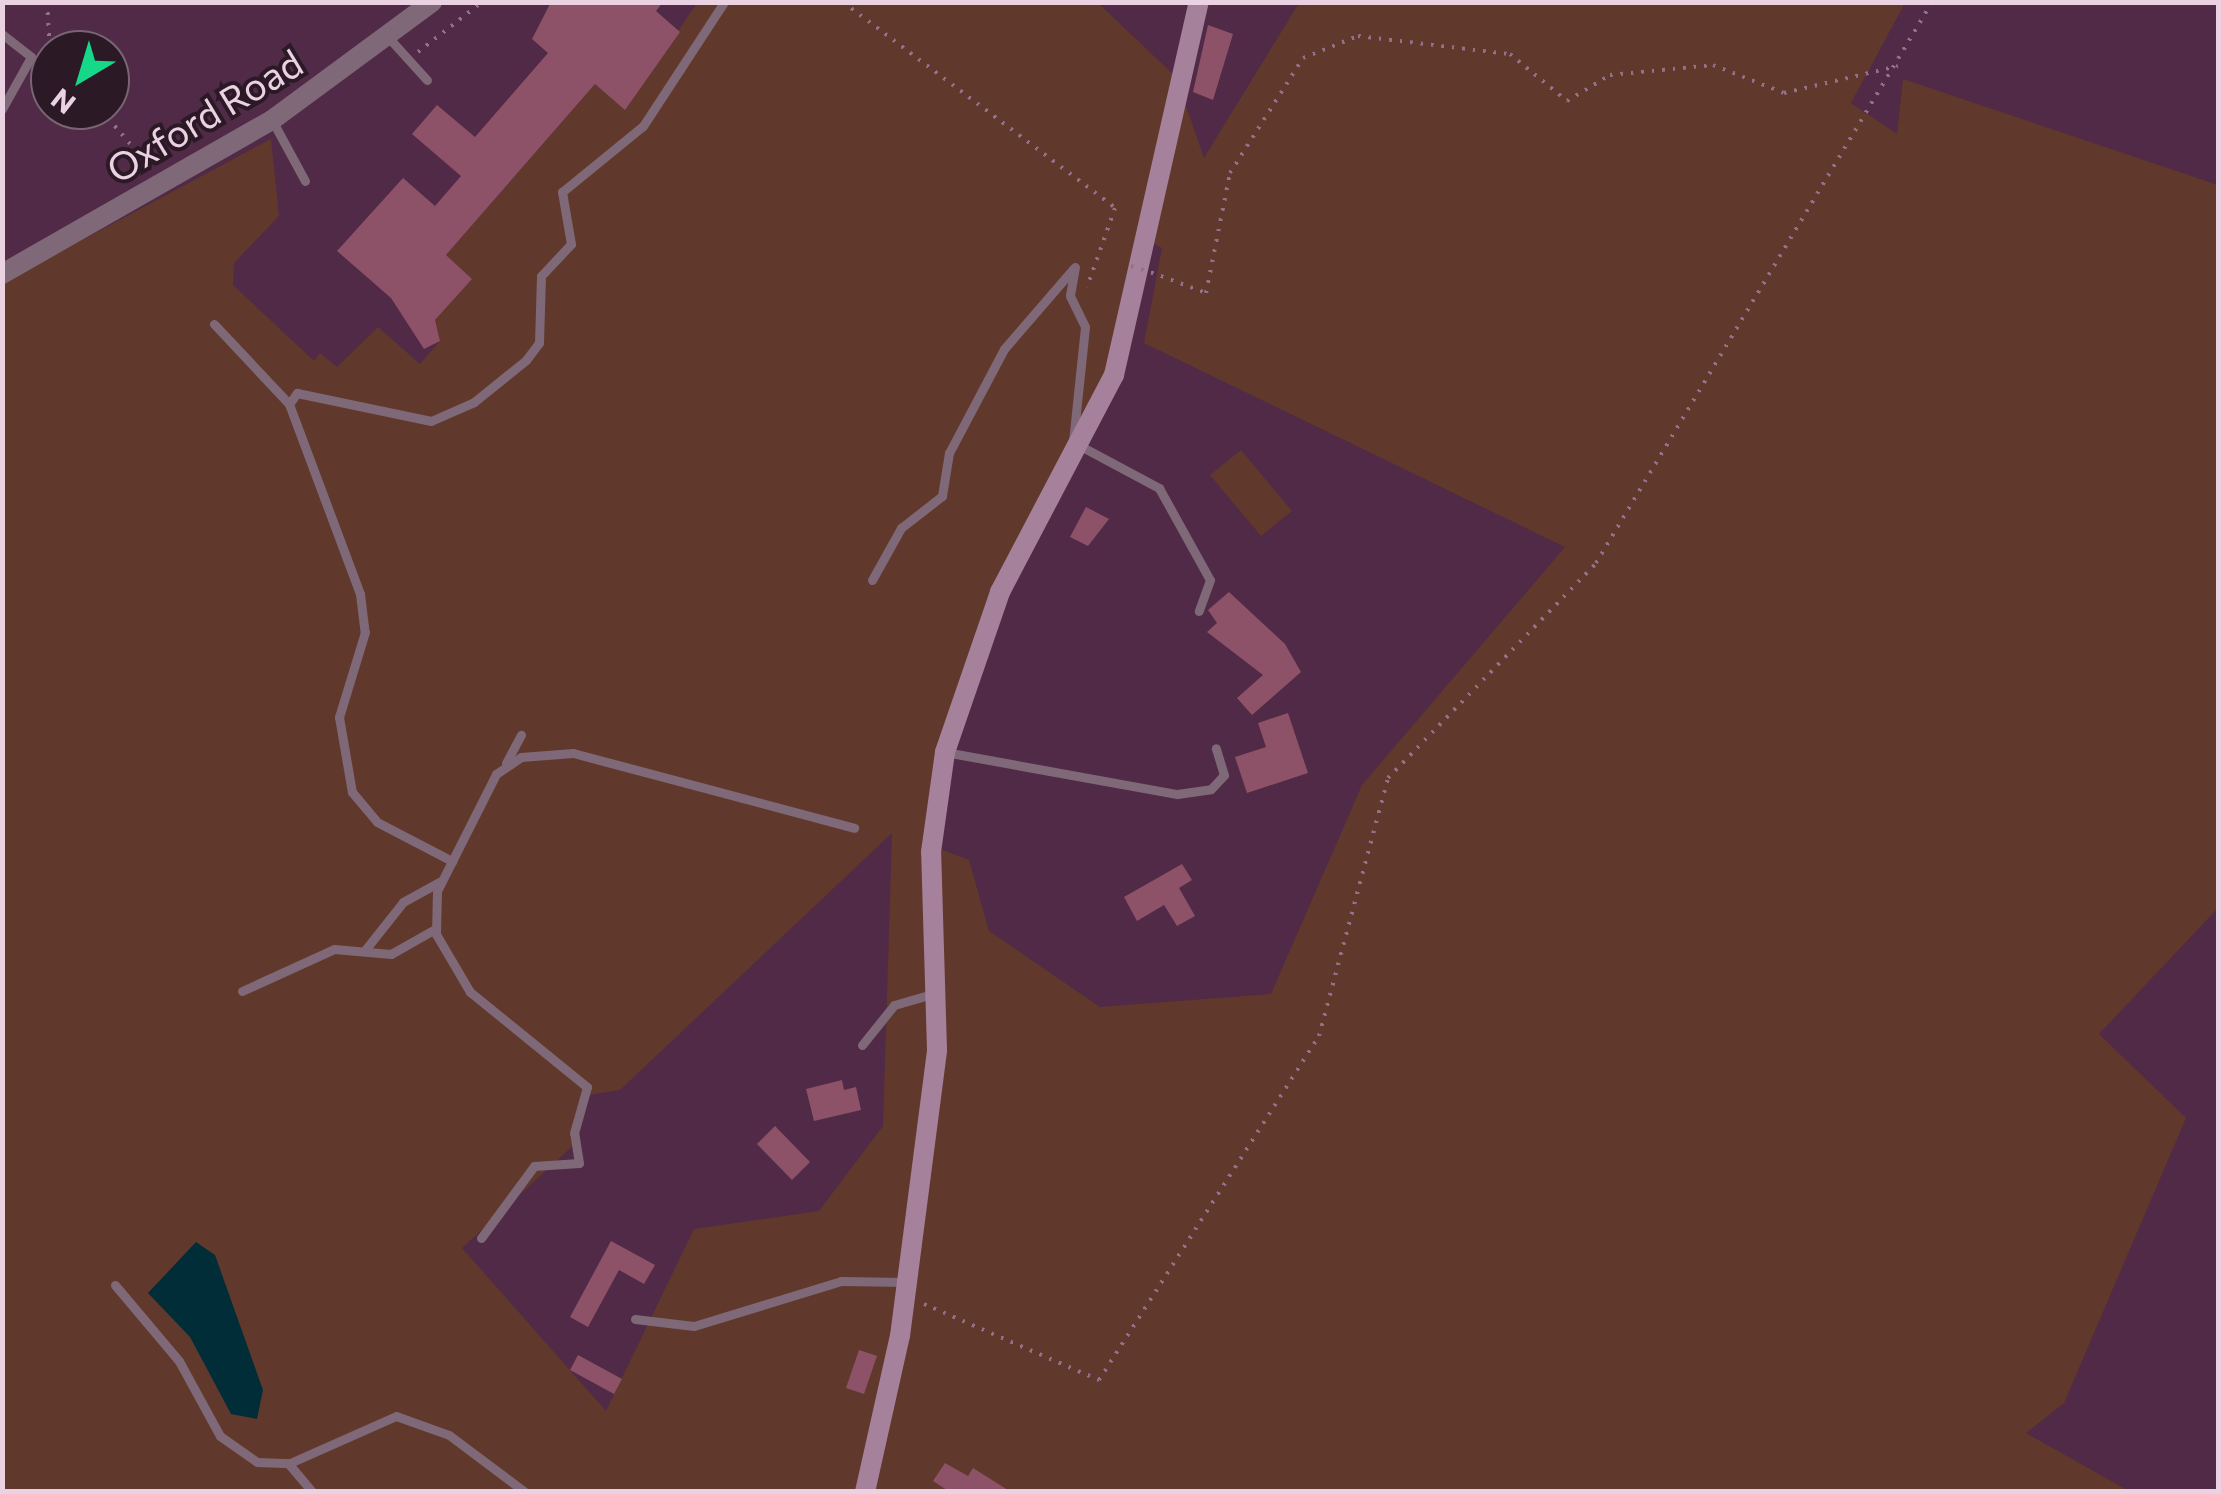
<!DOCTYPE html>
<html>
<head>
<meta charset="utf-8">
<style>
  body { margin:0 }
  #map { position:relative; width:2221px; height:1494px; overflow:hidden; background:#502a46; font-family:Commissioner,sans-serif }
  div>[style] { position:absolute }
  .green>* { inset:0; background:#61382c }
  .water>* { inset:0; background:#002d38 }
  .building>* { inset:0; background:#8e5268 }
  .path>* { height:4px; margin-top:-2px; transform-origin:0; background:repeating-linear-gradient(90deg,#927189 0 2.5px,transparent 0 10.5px) }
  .service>* { height:9px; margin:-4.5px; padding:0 4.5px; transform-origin:4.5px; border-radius:4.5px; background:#7f6878 }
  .tertiary>* { height:20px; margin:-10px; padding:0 10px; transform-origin:10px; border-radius:10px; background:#7f6878 }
  .secondary>* { height:20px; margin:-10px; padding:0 10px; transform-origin:10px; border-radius:10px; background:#a6819b }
  .path-bridge>* { height:4px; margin-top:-2px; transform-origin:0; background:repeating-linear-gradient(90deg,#927189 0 2.5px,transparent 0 10.5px) }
  span { translate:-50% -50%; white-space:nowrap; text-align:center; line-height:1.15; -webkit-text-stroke:8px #2b1a26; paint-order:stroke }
  .street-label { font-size:38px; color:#ebd2e3 }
  .frame { position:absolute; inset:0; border:5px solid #ebd2e3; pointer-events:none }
  .north { position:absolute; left:30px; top:30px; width:100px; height:100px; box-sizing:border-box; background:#2b1a26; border:2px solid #786472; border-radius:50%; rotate:218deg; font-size:28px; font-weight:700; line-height:40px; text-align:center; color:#ebd2e3 }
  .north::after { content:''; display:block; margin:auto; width:35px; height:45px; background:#15d989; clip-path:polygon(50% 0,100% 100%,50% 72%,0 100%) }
</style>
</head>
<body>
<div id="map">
  <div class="green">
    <i style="clip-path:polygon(evenodd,697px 3px,1098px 3px,1176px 77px,1204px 158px,1299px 3px,1905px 3px,1851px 103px,1897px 134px,1903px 79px,2218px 185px,2218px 908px,2099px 1034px,2186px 1118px,2064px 1403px,2026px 1433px,2129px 1491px,3px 1491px,2px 283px,271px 139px,279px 216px,234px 263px,233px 285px,314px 361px,320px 353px,337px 367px,378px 327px,420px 364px,440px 341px,435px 320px,471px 279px,446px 255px,595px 84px,625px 109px,697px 3px,1144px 238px,1162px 248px,1144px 343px,1565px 547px,1362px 785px,1271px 994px,1100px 1007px,989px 931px,969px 860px,932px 846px,991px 615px,1126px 338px,1144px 238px,697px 3px,892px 833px,883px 1126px,819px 1211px,694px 1229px,606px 1411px,462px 1248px,577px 1142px,588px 1095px,620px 1090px,892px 833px)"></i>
    <i style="clip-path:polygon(1241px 450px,1292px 511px,1261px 536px,1210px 475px)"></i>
  </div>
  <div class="water">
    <i style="clip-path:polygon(196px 1242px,215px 1255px,263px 1390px,257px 1419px,231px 1414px,190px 1337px,148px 1293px)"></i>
  </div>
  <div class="building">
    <i style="clip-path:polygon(551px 2px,663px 2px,656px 11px,680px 32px,625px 110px,595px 84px,446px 255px,472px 279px,435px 320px,440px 341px,424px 349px,391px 298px,337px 251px,403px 178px,435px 206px,461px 176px,412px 134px,437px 105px,475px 137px,548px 53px,532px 39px)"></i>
    <i style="clip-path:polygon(1208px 25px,1233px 34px,1213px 100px,1193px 92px)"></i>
    <i style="clip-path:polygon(1086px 507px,1109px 519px,1088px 546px,1070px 537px)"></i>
    <i style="clip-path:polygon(1229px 592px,1285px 644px,1301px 672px,1252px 715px,1237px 698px,1263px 675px,1207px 632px,1217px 623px,1208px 610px)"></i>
    <i style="clip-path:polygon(1288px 713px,1308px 773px,1247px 793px,1235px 757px,1266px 747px,1258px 723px)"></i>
    <i style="clip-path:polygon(1182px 864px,1192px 880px,1179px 888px,1195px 916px,1177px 926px,1164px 905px,1137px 921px,1124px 897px)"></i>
    <i style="clip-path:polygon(842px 1080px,844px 1090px,856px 1087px,861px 1110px,814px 1121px,806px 1089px)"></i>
    <i style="clip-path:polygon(775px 1126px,810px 1162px,792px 1180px,757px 1144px)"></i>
    <i style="clip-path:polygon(611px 1241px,655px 1265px,644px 1284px,619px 1270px,588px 1327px,570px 1317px)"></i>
    <i style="clip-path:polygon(859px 1350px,877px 1356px,864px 1394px,846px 1388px)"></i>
    <i style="clip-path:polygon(578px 1355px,622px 1379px,614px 1394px,570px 1370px)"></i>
    <i style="clip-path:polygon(945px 1463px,968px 1476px,973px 1468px,1011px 1492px,950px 1492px,933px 1481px)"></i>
  </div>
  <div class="path">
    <i style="left:47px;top:2px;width:49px;rotate:86.5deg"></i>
    <i style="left:843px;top:2px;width:341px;rotate:37.1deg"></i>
    <i style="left:1115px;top:208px;width:84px;rotate:109.5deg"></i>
    <i style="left:418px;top:52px;width:81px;rotate:-38deg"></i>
    <i style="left:101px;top:110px;width:75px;rotate:49.3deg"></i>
    <i style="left:1161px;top:276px;width:48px;rotate:20.7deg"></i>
    <i style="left:1206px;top:293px;width:122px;rotate:-78.7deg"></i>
    <i style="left:1230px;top:173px;width:136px;rotate:-57.6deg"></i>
    <i style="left:1303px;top:58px;width:59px;rotate:-21.8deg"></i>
    <i style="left:1358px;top:36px;width:153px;rotate:6.8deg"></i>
    <i style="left:1510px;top:54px;width:74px;rotate:39.5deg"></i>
    <i style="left:1567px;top:101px;width:50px;rotate:-31.2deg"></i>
    <i style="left:1610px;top:75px;width:103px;rotate:-5.5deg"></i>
    <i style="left:1713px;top:65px;width:76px;rotate:21.5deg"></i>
    <i style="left:1784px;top:93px;width:117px;rotate:-13.3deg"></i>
    <i style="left:924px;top:1304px;width:191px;rotate:23.5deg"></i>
    <i style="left:1099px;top:1380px;width:408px;rotate:-57.4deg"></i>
    <i style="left:1319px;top:1036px;width:267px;rotate:-75deg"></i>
    <i style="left:1388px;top:778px;width:299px;rotate:-45.9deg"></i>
    <i style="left:1596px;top:563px;width:654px;rotate:-59.08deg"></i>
  </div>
  <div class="service">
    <i style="left:2px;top:34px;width:37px;rotate:38deg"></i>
    <i style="left:31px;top:57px;width:60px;rotate:119.1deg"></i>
    <i style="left:388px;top:37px;width:58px;rotate:47.8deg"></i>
    <i style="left:273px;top:122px;width:67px;rotate:61.5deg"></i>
    <i style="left:1075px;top:267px;width:29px;rotate:100deg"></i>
    <i style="left:1070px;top:296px;width:34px;rotate:64deg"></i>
    <i style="left:1085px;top:327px;width:116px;rotate:96deg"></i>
    <i style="left:1073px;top:442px;width:98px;rotate:28.1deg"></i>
    <i style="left:1159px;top:488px;width:105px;rotate:61deg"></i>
    <i style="left:1210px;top:580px;width:33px;rotate:110deg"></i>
    <i style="left:214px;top:324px;width:110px;rotate:46.8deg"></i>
    <i style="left:289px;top:404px;width:203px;rotate:69.5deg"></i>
    <i style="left:360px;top:594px;width:38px;rotate:83deg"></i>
    <i style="left:365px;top:632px;width:89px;rotate:107deg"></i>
    <i style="left:339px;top:717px;width:76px;rotate:80.2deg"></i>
    <i style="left:352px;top:792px;width:39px;rotate:50deg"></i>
    <i style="left:377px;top:822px;width:85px;rotate:27.5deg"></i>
    <i style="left:289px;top:404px;width:14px;rotate:-54deg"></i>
    <i style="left:297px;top:393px;width:137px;rotate:11.8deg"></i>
    <i style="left:431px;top:421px;width:47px;rotate:-23.8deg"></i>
    <i style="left:474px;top:402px;width:67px;rotate:-38.9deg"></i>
    <i style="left:526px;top:360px;width:21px;rotate:-53deg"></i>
    <i style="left:539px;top:343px;width:67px;rotate:-88.3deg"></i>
    <i style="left:541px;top:276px;width:44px;rotate:-46.8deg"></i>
    <i style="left:571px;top:244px;width:53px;rotate:-99.8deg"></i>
    <i style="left:562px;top:192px;width:104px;rotate:-39.2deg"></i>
    <i style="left:643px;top:126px;width:148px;rotate:-56.8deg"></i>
    <i style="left:872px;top:580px;width:60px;rotate:-60.9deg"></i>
    <i style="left:901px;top:528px;width:52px;rotate:-38deg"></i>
    <i style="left:942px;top:496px;width:44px;rotate:-80.8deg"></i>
    <i style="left:949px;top:453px;width:118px;rotate:-62.1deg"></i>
    <i style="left:1004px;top:349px;width:106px;rotate:-49.2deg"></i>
    <i style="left:945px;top:752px;width:236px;rotate:10.3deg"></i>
    <i style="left:1177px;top:794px;width:34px;rotate:-8deg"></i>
    <i style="left:1211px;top:789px;width:19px;rotate:-47deg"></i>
    <i style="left:1224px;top:775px;width:28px;rotate:-107deg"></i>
    <i style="left:506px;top:763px;width:32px;rotate:-62deg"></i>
    <i style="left:365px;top:950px;width:61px;rotate:-51.6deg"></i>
    <i style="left:403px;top:902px;width:43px;rotate:-28.9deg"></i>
    <i style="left:242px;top:991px;width:101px;rotate:-24.5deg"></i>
    <i style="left:334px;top:949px;width:57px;rotate:5deg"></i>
    <i style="left:391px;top:954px;width:51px;rotate:-29.6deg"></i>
    <i style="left:862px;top:1045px;width:51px;rotate:-51.3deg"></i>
    <i style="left:894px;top:1005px;width:44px;rotate:-15.9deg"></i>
    <i style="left:481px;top:1238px;width:89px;rotate:-53.6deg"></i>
    <i style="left:534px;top:1166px;width:45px;rotate:-3.8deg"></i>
    <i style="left:579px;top:1163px;width:30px;rotate:-99deg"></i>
    <i style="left:574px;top:1133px;width:48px;rotate:-74.2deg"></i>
    <i style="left:587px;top:1087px;width:151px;rotate:-140.9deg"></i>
    <i style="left:470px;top:992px;width:67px;rotate:-120.4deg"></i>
    <i style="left:436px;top:934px;width:43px;rotate:-88.7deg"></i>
    <i style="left:437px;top:891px;width:131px;rotate:-63.2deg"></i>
    <i style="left:496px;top:774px;width:30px;rotate:-34deg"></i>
    <i style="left:521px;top:757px;width:52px;rotate:-4.4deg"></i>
    <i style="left:573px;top:753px;width:291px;rotate:14.9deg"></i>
    <i style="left:115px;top:1285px;width:99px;rotate:49.9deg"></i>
    <i style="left:179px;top:1361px;width:85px;rotate:61.3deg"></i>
    <i style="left:220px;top:1436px;width:45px;rotate:35.1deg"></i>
    <i style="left:257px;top:1462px;width:33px;rotate:2deg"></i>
    <i style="left:290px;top:1463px;width:116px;rotate:-23.9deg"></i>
    <i style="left:396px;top:1416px;width:56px;rotate:19.7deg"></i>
    <i style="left:449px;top:1435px;width:95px;rotate:36.9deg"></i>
    <i style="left:635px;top:1319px;width:59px;rotate:6.8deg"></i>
    <i style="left:694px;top:1326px;width:154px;rotate:-17deg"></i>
    <i style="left:841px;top:1281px;width:64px;rotate:0.9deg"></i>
    <i style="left:288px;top:1463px;width:38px;rotate:50deg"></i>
  </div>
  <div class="tertiary">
    <i style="left:2px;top:274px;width:311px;rotate:-29.7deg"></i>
    <i style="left:272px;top:120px;width:199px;rotate:-36.4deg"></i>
  </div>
  <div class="secondary">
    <i style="left:865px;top:1492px;width:160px;rotate:-77.4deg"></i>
    <i style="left:900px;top:1336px;width:288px;rotate:-82.6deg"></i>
    <i style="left:937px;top:1050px;width:198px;rotate:-91.7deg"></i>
    <i style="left:931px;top:852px;width:101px;rotate:-82deg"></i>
    <i style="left:945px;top:752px;width:169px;rotate:-71deg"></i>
    <i style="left:1000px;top:592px;width:245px;rotate:-62.3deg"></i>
    <i style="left:1114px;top:375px;width:383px;rotate:-77.2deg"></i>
  </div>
  <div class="path-bridge">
    <i style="left:1131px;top:266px;width:32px;rotate:18deg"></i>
  </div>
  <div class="street-label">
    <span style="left:204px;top:115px;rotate:-31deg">Oxford Road</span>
  </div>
  <div class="frame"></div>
  <div class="north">N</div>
</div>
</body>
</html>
